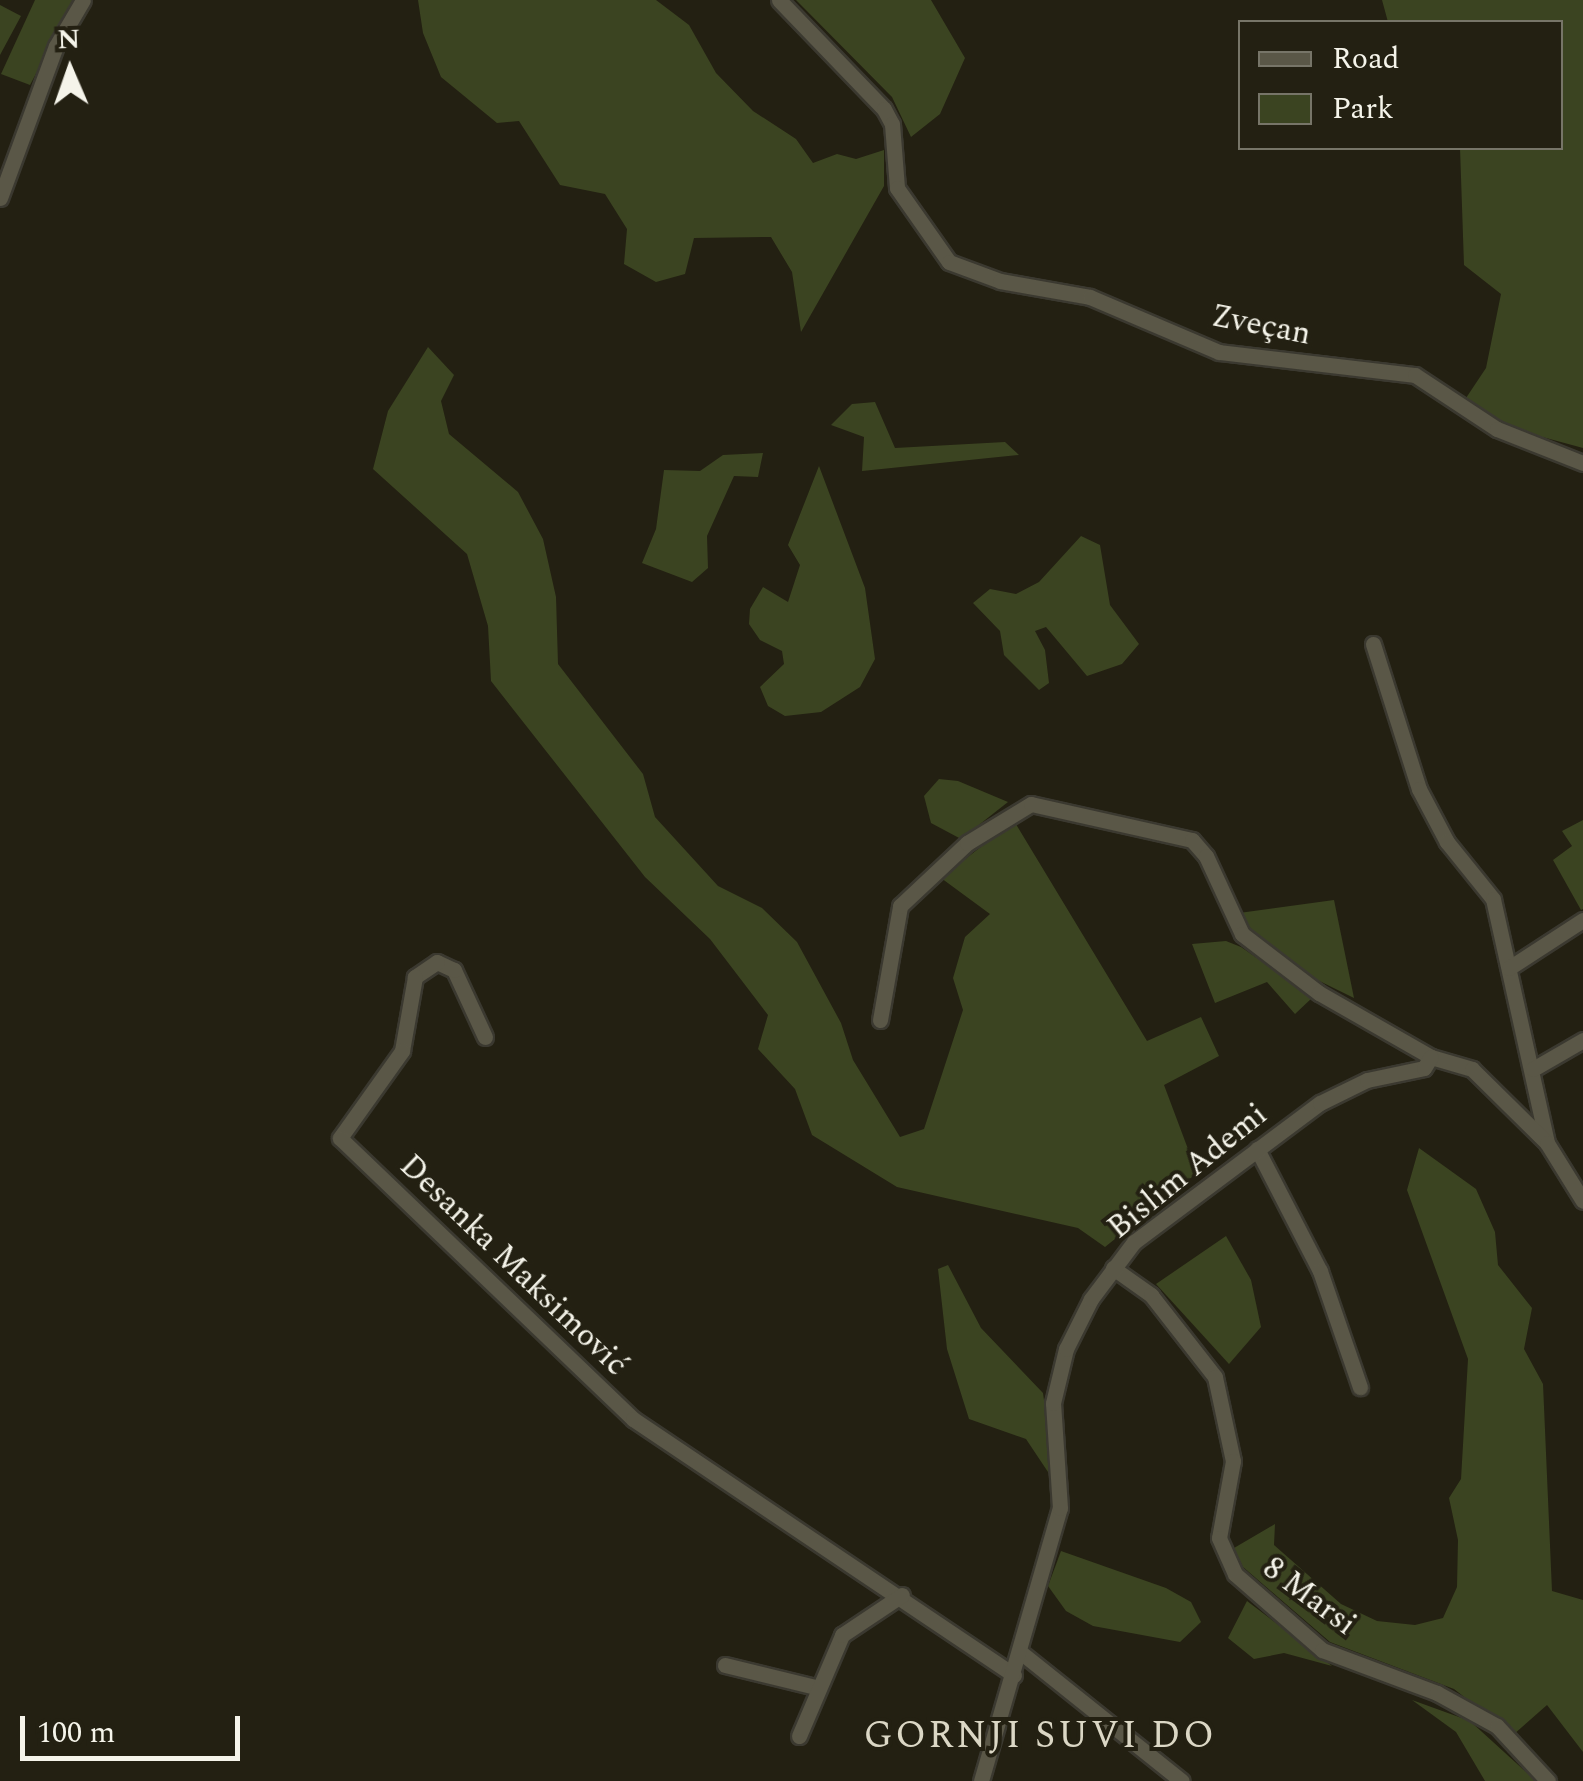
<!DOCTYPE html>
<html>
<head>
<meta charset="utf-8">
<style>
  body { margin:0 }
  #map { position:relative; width:1583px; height:1781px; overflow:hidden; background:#232012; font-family:Spectral,serif }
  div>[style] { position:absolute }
  .green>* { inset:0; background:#3b4421 }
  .roads { filter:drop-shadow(2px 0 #3b3930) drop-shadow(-2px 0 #3b3930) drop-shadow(0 2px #3b3930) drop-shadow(0 -2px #3b3930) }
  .street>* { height:15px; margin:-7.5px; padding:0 7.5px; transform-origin:7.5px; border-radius:7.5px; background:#5a5747 }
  span { translate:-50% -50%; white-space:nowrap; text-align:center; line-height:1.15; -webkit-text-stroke:8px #232012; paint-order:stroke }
  .street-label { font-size:32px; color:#f5f4ea }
  .quarter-label { font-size:38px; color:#dbd7c5; letter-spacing:2.5px }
  .legend { position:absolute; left:1238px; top:20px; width:325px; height:130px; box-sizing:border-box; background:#232012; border:2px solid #777568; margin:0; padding:12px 18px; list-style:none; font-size:30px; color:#f5f4ea }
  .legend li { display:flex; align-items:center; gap:20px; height:50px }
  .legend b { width:50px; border:2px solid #777568 }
  .north { position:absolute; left:20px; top:20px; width:100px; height:100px; -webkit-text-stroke:8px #232012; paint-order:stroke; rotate:358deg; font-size:28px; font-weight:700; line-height:40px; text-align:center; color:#f5f4ea }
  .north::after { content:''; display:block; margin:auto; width:35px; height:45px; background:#f5f4ea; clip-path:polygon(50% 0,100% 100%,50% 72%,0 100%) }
  .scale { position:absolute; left:20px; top:1716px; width:220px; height:45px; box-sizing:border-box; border:5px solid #f5f4ea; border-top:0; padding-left:12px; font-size:30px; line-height:35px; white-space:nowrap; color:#f5f4ea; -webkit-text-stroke:8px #232012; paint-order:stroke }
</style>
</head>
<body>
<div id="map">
  <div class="green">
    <i style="clip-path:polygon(35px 0,75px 0,30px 85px,1px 74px)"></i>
    <i style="clip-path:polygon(418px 0,656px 0,689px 25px,716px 73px,753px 111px,796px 139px,813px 163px,837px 154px,856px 159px,884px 150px,884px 186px,801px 332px,792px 272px,771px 237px,694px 238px,685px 274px,656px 282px,624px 264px,627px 229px,605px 194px,560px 185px,519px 121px,497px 123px,441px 77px,423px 33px)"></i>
    <i style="clip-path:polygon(796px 0,931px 0,965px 58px,940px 114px,911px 137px,892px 97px)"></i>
    <i style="clip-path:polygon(1382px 0,1583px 0,1583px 448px,1513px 429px,1466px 398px,1486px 368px,1501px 294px,1464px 265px,1460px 148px,1560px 148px,1560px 22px,1388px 22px)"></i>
    <i style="clip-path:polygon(0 5px,21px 16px,0 55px)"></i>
    <i style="clip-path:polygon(428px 347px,454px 375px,441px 401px,449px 434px,518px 492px,543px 539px,556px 597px,558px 664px,643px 774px,655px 817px,718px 886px,762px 908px,797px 942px,841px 1023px,853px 1060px,900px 1137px,924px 1129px,963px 1010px,953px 978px,965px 937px,990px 914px,941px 878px,1014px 821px,1147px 1041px,1201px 1017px,1219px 1056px,1164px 1085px,1197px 1173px,1105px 1247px,1078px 1228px,897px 1187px,812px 1135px,795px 1089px,758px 1049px,768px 1015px,710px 939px,645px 877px,491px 681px,488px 626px,467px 554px,373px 469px,388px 411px)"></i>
    <i style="clip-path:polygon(875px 402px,895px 448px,1005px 442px,1019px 455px,862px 471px,864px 437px,831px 425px,852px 404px)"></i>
    <i style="clip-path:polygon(763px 453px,758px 477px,734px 476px,707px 536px,708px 568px,692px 582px,642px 563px,656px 529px,664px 470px,700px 471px,723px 455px)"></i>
    <i style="clip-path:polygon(819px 466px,865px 588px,875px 659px,860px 687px,821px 712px,785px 716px,768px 706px,760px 687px,784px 664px,782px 651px,760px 640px,749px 624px,750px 609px,763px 587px,788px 602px,800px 565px,788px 545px)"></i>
    <i style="clip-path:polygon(1081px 536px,1100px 545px,1110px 605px,1139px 644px,1122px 664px,1087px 676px,1046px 627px,1035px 631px,1045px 650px,1049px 683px,1039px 690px,1004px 655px,1000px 631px,973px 603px,990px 589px,1016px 594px,1039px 582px)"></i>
    <i style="clip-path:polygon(939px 779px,958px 781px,1008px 802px,961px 839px,931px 823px,924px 796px)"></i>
    <i style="clip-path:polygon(1583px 820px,1583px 909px,1581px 910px,1553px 860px,1572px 846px,1562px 831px)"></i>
    <i style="clip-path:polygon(1334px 900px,1354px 998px,1297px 970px,1262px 943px,1239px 913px)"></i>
    <i style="clip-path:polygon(1226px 941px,1241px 947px,1313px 997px,1295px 1014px,1267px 982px,1215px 1003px,1192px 944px)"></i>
    <i style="clip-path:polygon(1419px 1148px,1476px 1189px,1495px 1232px,1498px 1265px,1532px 1308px,1524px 1349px,1543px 1384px,1552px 1591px,1583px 1600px,1583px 1752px,1547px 1705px,1513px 1735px,1454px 1689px,1330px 1642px,1243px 1567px,1234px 1548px,1275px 1524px,1274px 1545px,1341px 1604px,1377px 1621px,1415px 1625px,1443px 1618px,1457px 1587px,1458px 1540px,1449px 1498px,1461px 1479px,1468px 1359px,1407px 1190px)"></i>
    <i style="clip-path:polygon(1226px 1236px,1251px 1280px,1261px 1327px,1229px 1364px,1156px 1284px)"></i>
    <i style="clip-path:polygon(948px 1265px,981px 1328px,1043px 1393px,1056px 1484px,1026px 1439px,969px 1419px,947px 1349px,938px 1269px)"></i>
    <i style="clip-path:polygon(1061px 1551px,1166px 1588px,1191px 1602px,1201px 1622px,1180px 1642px,1093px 1626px,1066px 1611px,1048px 1586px)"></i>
    <i style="clip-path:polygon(1247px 1601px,1332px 1666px,1284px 1653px,1254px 1659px,1228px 1638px)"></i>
    <i style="clip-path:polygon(1412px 1700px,1470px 1721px,1536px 1781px,1485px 1781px,1456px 1732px)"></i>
  </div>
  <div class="roads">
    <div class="street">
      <i style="left:779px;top:0;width:151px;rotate:46.1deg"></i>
      <i style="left:884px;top:109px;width:17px;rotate:62deg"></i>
      <i style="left:892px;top:124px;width:64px;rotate:85.5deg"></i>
      <i style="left:897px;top:188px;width:90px;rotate:54.9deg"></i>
      <i style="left:949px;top:262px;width:54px;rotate:20.4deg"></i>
      <i style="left:1000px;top:281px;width:91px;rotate:10.1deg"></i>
      <i style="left:1090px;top:297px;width:140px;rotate:23.1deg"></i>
      <i style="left:1219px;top:352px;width:197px;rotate:6.7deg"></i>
      <i style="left:1415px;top:375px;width:98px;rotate:33.4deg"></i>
      <i style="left:1497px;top:429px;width:92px;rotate:21.6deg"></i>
      <i style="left:0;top:198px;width:162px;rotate:-69.8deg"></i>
      <i style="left:56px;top:46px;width:53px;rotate:-59.6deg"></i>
      <i style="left:1373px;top:644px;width:152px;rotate:72.4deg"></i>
      <i style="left:1419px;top:789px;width:60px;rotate:62.2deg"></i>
      <i style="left:1447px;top:842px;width:73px;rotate:51.1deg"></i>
      <i style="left:1493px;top:899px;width:250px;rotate:77.5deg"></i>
      <i style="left:1509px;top:968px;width:88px;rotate:-33deg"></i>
      <i style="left:880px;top:1020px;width:116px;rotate:-80deg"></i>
      <i style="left:900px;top:906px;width:92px;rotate:-43.2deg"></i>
      <i style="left:967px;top:843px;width:75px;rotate:-31.4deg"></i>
      <i style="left:1031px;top:804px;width:165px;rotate:12.6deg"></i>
      <i style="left:1192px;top:840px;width:21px;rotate:49deg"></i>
      <i style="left:1206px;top:856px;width:86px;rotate:65.2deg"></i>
      <i style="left:1242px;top:934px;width:97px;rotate:37.5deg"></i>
      <i style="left:1319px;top:993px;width:129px;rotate:29.7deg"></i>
      <i style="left:485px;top:1037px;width:74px;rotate:-114.8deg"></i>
      <i style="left:454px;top:970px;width:19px;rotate:-155deg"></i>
      <i style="left:437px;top:962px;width:27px;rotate:146deg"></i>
      <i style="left:415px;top:977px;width:75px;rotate:100deg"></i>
      <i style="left:402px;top:1051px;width:107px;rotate:125.5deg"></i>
      <i style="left:340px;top:1138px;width:406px;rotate:43.8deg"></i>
      <i style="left:633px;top:1419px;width:459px;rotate:33.9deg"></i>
      <i style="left:1431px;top:1057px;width:43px;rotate:16.3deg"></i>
      <i style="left:1472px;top:1069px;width:105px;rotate:44.6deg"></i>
      <i style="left:1547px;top:1143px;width:68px;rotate:58.2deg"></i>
      <i style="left:1533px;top:1069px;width:58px;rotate:-30.1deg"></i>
      <i style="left:1257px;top:1149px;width:137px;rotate:62.7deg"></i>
      <i style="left:1320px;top:1271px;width:123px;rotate:71deg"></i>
      <i style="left:1113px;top:1268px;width:47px;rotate:35.4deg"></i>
      <i style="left:1151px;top:1295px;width:104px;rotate:52deg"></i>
      <i style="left:1215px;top:1377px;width:86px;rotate:77.9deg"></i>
      <i style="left:1233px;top:1461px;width:78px;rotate:100.3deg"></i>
      <i style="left:1219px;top:1538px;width:39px;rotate:66deg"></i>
      <i style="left:1235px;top:1574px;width:116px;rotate:41.1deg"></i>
      <i style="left:1322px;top:1650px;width:123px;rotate:20.5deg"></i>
      <i style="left:1437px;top:1693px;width:68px;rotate:28.8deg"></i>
      <i style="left:1497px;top:1726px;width:75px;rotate:47.2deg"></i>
      <i style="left:1019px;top:1651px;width:208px;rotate:38.6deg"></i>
      <i style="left:725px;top:1665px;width:93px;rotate:13.7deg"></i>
      <i style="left:799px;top:1736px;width:110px;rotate:-66.9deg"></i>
      <i style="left:842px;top:1635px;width:72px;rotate:-33.7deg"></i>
      <i style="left:981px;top:1781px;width:284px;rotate:-73.9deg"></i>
      <i style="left:1060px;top:1508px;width:105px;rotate:-93.8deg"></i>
      <i style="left:1053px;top:1403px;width:56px;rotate:-76.5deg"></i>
      <i style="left:1066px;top:1349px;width:56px;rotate:-63.4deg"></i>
      <i style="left:1091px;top:1299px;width:71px;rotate:-53deg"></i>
      <i style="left:1134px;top:1242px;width:232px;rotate:-36.8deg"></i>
      <i style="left:1320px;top:1103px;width:52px;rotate:-26.1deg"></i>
      <i style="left:1367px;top:1080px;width:58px;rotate:-11.9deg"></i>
      <i style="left:1424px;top:1068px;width:13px;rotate:-58deg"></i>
    </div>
  </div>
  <div class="street-label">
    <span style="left:1261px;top:326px;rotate:11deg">Zveçan</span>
    <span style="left:1188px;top:1172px;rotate:-39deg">Bislim Ademi</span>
    <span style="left:513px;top:1266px;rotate:44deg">Desanka Maksimović</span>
    <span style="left:1309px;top:1597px;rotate:37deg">8 Marsi</span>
  </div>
  <div class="quarter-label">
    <span style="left:1040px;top:1737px">GORNJI SUVI DO</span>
  </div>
  <ul class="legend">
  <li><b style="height:12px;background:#5a5747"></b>Road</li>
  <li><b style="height:28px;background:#3b4421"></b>Park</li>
  </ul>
  <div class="north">N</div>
  <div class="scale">100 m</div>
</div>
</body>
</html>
